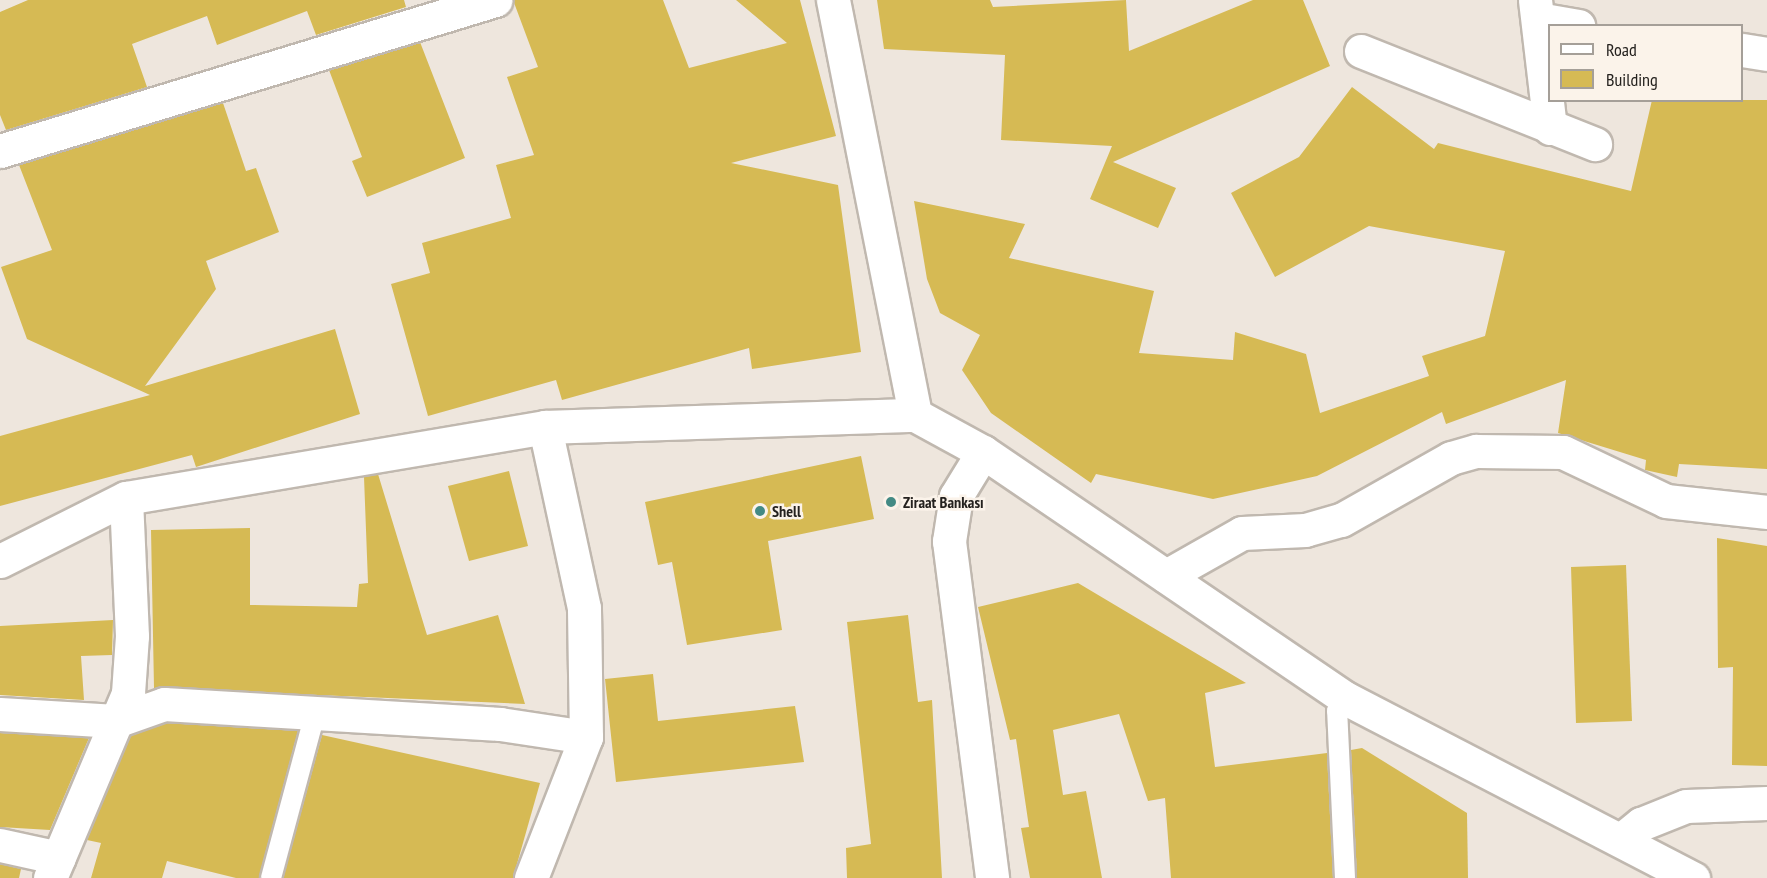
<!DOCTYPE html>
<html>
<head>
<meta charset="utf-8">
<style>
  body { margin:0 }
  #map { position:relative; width:1767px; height:878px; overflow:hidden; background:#eee6dd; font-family:"PT Sans Narrow",sans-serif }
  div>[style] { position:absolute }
  .building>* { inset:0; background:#d6ba54 }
  .roads { filter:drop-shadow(2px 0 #c0b8af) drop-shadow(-2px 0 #c0b8af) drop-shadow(0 2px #c0b8af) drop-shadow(0 -2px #c0b8af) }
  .service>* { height:20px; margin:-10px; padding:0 10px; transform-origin:10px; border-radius:10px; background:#fff }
  .minor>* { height:33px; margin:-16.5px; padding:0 16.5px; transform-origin:16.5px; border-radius:16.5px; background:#fff }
  .tertiary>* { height:33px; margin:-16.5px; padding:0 16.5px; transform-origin:16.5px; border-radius:16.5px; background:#fff }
  .secondary>* { height:33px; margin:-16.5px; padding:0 16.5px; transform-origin:16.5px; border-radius:16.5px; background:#fff }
  .dots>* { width:16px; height:16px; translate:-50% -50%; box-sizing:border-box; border:3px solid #fbf3ea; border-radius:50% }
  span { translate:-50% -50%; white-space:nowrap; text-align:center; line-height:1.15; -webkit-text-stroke:5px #fbf3ea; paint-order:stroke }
  .poi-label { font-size:16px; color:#24211e; font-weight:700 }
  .left { translate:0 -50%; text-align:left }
  .legend { position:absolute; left:1548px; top:24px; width:195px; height:78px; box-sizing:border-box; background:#fbf3ea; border:2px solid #a59f98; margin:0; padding:8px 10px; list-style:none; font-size:18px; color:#24211e }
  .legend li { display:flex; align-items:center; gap:12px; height:30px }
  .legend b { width:30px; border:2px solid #a59f98 }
</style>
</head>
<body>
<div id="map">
  <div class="building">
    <i style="clip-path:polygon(28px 0,404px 0,406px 7px,316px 35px,307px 11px,217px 45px,207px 16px,132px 44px,147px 87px,6px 130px,0 115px,0 12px)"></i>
    <i style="clip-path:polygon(513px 0,663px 0,689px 68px,787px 43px,736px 0,800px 0,836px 136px,731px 163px,838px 185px,861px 352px,752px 369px,749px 348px,562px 400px,556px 380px,428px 416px,391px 284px,430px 273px,422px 243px,511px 218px,496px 165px,534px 155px,507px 77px,538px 67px)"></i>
    <i style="clip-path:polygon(877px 0,990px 0,993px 7px,1126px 0,1129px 51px,1253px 0,1303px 0,1330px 66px,1113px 162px,1176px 188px,1158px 228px,1090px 199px,1112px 146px,1001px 140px,1005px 55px,884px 49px)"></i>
    <i style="clip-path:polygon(420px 42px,465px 158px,367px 197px,352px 161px,362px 157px,329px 70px)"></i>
    <i style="clip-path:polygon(1352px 87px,1434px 149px,1438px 143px,1631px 191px,1652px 100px,1767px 100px,1767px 469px,1679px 464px,1677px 477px,1645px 470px,1646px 460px,1558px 433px,1566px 380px,1446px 424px,1442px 412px,1317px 476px,1213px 499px,1096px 474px,1091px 483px,991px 413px,962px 370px,980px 335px,940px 313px,927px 279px,914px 201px,1025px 224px,1009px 258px,1154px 291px,1139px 353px,1233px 360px,1235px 332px,1306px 354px,1320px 413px,1429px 376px,1422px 356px,1485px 336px,1505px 251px,1369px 226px,1275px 277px,1231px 193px,1299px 157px)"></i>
    <i style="clip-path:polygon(223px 103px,246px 171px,256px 168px,279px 232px,206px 261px,216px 289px,145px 386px,335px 329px,360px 414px,196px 467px,192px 455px,0 506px,0 436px,150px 395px,27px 339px,1px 267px,52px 250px,19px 165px)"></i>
    <i style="clip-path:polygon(861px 456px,874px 519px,768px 541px,782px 630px,687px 645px,672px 562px,658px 565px,645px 502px)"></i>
    <i style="clip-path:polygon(509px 471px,528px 546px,469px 561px,448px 486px)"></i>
    <i style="clip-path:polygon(378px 474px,427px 635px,498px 615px,525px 704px,154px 688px,151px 530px,250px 528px,250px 605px,357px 607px,359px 584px,368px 583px,364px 477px)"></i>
    <i style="clip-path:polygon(1717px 538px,1767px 546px,1767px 766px,1732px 765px,1733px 667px,1718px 668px)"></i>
    <i style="clip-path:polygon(1626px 565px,1632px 721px,1576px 723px,1571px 567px)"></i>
    <i style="clip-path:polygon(1078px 583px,1246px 683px,1205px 693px,1215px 767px,1327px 753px,1333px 878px,1171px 878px,1165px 798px,1148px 801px,1119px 714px,1053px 730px,1063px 795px,1086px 791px,1102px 878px,1030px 878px,1021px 828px,1029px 827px,1016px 739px,1010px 740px,978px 607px)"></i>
    <i style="clip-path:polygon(908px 615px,918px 702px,932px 700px,942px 878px,847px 878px,846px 848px,871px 844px,847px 622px)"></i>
    <i style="clip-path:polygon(113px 620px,112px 655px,81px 656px,84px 700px,0 695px,0 626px)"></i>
    <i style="clip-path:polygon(653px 674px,658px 721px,795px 706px,804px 762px,616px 782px,605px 679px)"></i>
    <i style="clip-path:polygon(167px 723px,298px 731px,259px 878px,236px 878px,167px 861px,162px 878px,91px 878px,101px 843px,87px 840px,130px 736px)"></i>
    <i style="clip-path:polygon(0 733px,89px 738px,50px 830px,0 827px)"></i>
    <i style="clip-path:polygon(322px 735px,540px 783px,513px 878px,283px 878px)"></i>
    <i style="clip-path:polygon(1362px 748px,1467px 813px,1468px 878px,1357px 878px,1351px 750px)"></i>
    <i style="clip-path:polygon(0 864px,21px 869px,19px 878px,0 878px)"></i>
  </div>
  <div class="roads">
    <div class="service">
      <i style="left:271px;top:878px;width:170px;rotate:-75deg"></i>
      <i style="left:1345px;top:878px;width:167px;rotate:-92.7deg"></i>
      <i style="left:1337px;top:711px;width:16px;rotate:-50deg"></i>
    </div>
    <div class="minor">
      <i style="left:1535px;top:0;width:129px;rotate:83.3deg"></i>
      <i style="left:1538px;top:19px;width:41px;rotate:9.9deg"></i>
      <i style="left:1742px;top:50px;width:25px;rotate:9deg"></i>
      <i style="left:1361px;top:51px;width:252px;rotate:21.7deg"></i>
      <i style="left:0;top:151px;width:518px;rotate:-16.96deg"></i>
      <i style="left:1166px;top:576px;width:87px;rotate:-29.5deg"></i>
      <i style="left:1242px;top:533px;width:63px;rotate:-2.7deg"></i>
      <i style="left:1305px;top:530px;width:37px;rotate:-16deg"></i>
      <i style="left:1341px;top:520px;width:126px;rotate:-29.4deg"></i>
      <i style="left:1451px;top:458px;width:26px;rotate:-16deg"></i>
      <i style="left:1476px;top:451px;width:87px;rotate:0.7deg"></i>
      <i style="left:1563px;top:452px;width:114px;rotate:25.4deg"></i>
      <i style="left:1666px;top:501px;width:102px;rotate:6.2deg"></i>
      <i style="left:0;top:714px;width:116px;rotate:3.5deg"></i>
      <i style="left:116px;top:721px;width:51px;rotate:-19.5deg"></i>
      <i style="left:164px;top:704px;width:337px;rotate:3.4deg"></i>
      <i style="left:500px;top:724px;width:87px;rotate:8.6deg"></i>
      <i style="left:1621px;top:840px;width:26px;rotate:-39deg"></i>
      <i style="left:1641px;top:824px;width:48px;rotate:-21.8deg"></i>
      <i style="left:1686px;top:806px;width:81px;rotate:-2.1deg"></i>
      <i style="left:0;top:845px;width:60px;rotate:12.4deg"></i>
      <i style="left:50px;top:878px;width:201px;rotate:-67.1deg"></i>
      <i style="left:128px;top:693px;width:57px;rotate:-86deg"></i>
      <i style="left:132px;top:636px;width:138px;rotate:-92.5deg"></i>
      <i style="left:531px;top:878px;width:151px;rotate:-68.7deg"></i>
      <i style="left:586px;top:737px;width:129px;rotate:-90.9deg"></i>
      <i style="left:584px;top:608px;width:185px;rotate:-102.2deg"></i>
    </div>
    <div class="tertiary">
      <i style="left:983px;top:452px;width:52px;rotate:121.5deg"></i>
      <i style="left:956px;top:496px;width:46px;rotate:98.8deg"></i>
      <i style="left:949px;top:541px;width:340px;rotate:82.7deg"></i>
      <i style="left:0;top:561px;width:141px;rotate:-26.6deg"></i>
      <i style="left:126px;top:498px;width:425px;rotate:-9.6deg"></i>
      <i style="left:545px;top:427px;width:370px;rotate:-1.9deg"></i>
    </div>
    <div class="secondary">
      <i style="left:833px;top:0;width:423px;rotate:78.8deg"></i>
      <i style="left:915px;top:415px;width:77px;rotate:28.6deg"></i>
      <i style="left:983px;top:452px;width:440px;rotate:34.2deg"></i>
      <i style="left:1347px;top:699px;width:390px;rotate:27.4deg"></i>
    </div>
  </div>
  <div class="dots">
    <i style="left:891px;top:502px;background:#438a84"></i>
    <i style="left:760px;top:511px;background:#438a84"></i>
  </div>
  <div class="poi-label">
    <span class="left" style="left:903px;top:502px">Ziraat Bankası</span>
    <span class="left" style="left:772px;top:511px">Shell</span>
  </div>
  <ul class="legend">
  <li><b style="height:8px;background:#fff"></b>Road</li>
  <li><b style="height:16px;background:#d6ba54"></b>Building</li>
  </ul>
</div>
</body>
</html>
